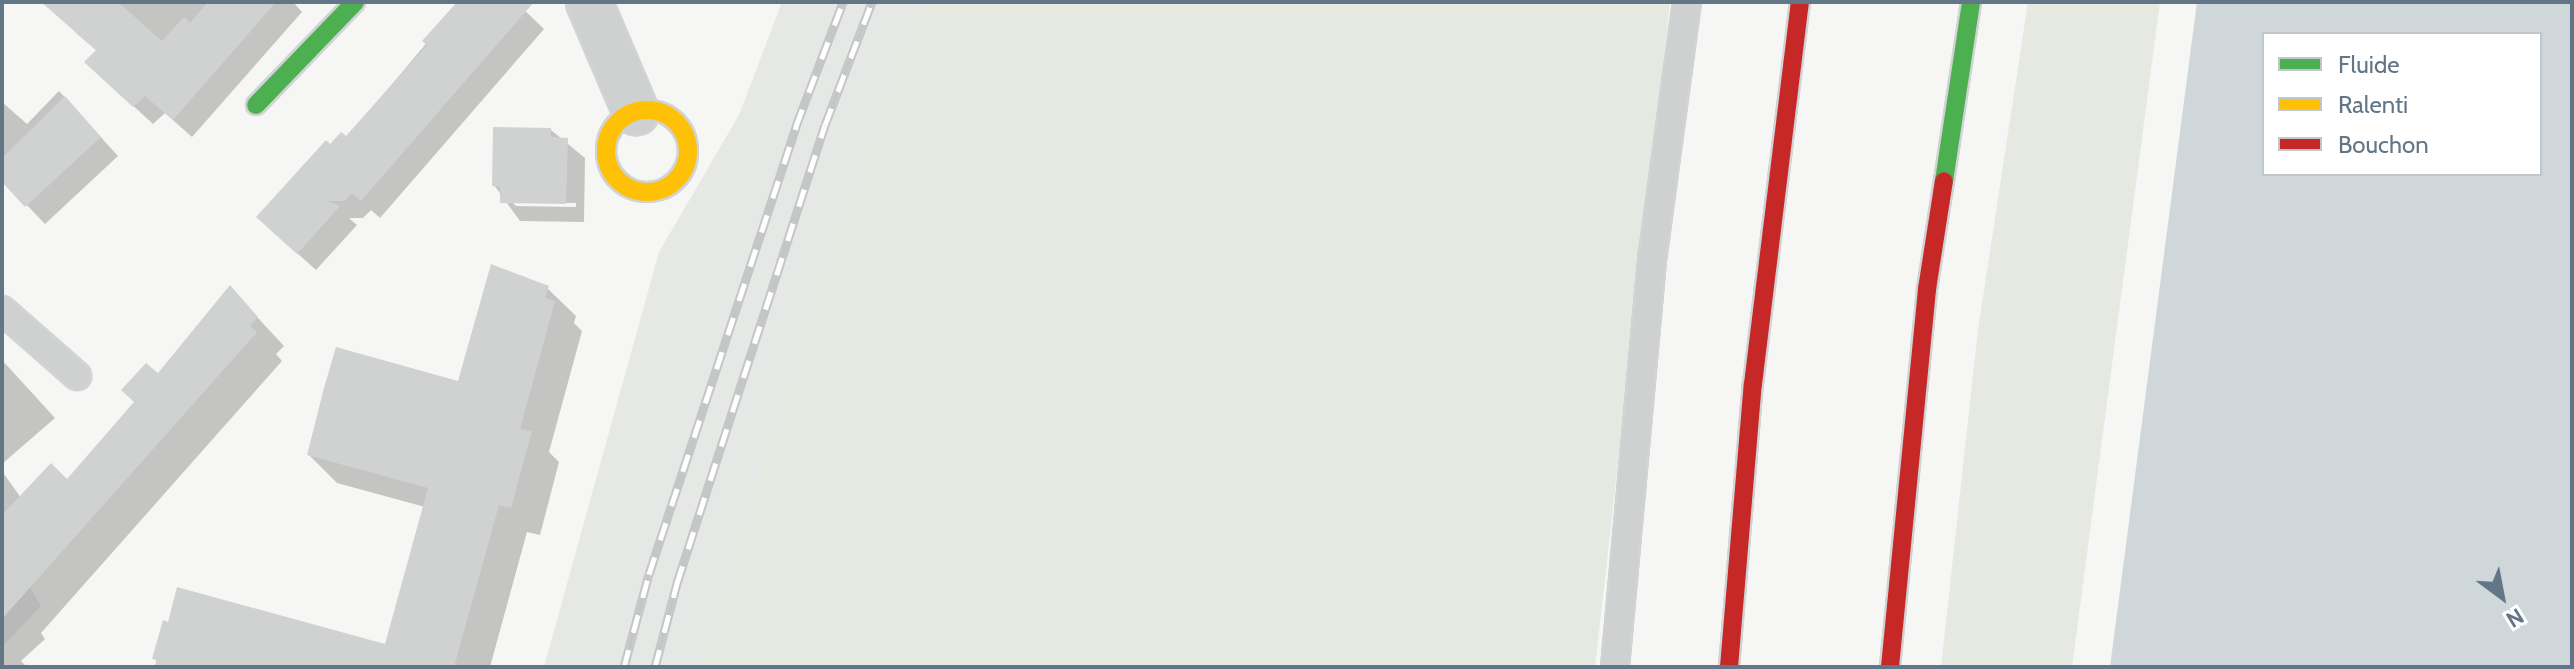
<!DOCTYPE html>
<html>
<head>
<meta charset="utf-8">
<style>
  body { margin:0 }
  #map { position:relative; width:2574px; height:669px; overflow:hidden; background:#f6f6f4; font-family:Cabin,sans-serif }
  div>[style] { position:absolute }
  .built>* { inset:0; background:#e6e8e6 }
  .green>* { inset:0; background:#e5e9e2 }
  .water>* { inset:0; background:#cfd7db }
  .shadow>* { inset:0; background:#0003 }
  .building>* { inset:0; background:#d0d2d2 }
  .roads { filter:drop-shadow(2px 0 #d1d3d4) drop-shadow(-2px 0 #d1d3d4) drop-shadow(0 2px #d1d3d4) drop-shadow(0 -2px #d1d3d4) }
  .lane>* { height:26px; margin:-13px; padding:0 13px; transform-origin:13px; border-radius:13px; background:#cfd1d1 }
  .street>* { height:44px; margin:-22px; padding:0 22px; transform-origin:22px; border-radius:22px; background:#cfd1d1 }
  .fast>* { height:18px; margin:-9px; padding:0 9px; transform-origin:9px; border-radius:9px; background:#4caf50 }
  .slow>* { height:18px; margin:-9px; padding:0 9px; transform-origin:9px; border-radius:9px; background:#ffc107 }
  .slow>.ring { margin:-9px; padding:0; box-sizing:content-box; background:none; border:18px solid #ffc107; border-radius:50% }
  .jam>* { height:18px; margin:-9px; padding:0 9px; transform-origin:9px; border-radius:9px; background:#c62828 }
  .rail>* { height:9px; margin-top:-4.5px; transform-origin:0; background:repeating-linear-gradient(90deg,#fff 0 18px,#c5c6c7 0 36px); box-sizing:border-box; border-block:2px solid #c5c6c7 }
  span { translate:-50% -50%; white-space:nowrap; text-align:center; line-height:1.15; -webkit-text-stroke:8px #fff; paint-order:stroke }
  .frame { position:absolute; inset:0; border:4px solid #627687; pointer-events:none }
  .legend { position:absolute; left:2262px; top:32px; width:280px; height:144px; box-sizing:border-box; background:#fff; border:2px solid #c0c8cf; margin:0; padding:10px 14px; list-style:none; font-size:24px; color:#627687 }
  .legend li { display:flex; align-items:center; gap:16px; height:40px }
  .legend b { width:40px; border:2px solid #c0c8cf }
  .north { position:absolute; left:2462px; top:557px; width:80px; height:80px; -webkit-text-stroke:6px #fff; paint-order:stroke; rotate:148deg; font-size:22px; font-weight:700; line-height:32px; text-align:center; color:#627687 }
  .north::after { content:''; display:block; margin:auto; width:28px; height:36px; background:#627687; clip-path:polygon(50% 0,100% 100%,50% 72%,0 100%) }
</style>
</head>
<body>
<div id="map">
  <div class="built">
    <i style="clip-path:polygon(782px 2px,916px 2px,812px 299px,699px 667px,544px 667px,659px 252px,739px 115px)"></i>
    <i style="clip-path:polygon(2px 539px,41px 606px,2px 647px)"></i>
  </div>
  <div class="green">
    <i style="clip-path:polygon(916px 2px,1670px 2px,1595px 667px,699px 667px,812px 299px)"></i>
    <i style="clip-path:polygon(2028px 2px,2160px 2px,2072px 667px,1941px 667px,1978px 330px)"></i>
  </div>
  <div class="water">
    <i style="clip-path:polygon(evenodd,2197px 2px,2572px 2px,2572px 667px,2110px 667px,2197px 2px,2264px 34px,2540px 34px,2540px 174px,2264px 174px,2264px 34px)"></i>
  </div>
  <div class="shadow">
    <i style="clip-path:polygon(68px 2px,293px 2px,302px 12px,192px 137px,165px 113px,153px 124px,105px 80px,97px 51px,75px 32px)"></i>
    <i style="clip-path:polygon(461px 2px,516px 2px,544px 29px,380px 218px,371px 210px,363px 218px,349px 218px,357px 225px,316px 270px,277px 235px,330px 146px,346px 139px)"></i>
    <i style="clip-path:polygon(59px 91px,118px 156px,45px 224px,2px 179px,6px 157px,2px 153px,2px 102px,27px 124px)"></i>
    <i style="clip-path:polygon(evenodd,551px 130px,585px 158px,584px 222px,520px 221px,494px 185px,551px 130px,512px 202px,576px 203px,576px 207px,516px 206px,512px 202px)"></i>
    <i style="clip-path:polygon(230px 288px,284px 346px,276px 354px,282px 361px,41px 633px,45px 639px,21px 661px,27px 667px,2px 667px,2px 471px,21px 498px,67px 482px)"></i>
    <i style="clip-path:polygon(547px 288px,576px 316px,574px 323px,582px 331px,549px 452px,559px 462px,540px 535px,527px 532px,490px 667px,155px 667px,164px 623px,387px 646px,425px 507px,337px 483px,309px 455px,460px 383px)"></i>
    <i style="clip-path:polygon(2px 360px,55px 418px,2px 464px)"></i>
  </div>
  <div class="building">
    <i style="clip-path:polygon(41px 2px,118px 2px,162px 41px,184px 17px,190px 23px,208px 2px,276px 2px,173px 120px,145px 96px,133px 107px,84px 62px,96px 50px)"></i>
    <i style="clip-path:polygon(457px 2px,534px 2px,361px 201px,352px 193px,345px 201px,327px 201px,340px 206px,297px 254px,256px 217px,326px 140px,330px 144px,341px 132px,346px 136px,427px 45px,422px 41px)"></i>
    <i style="clip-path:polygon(65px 96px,101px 137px,25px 207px,2px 182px,2px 158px)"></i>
    <i style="clip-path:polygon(493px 127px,551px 128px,551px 137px,568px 138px,566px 204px,500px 203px,500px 187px,492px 186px)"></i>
    <i style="clip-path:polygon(491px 264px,549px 286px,545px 298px,555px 301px,520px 429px,532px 431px,511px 508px,499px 505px,454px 667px,155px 667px,157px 660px,152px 659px,163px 620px,168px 622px,177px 587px,385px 644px,428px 488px,307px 455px,324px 388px,336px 347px,458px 381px)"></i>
    <i style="clip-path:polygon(230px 285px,258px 317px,250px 326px,257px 332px,2px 619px,2px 515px,51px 463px,67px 479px,134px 402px,121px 390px,146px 363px,158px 373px)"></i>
  </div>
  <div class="roads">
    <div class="lane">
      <i style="left:2px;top:310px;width:100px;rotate:41.3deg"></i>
      <i style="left:1615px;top:667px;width:416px;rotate:-84.8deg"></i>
      <i style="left:1653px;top:253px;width:253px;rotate:-82.3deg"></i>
    </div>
    <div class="street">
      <i style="left:589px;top:2px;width:120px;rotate:66.9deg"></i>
    </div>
    <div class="fast">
      <i style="left:256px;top:105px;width:143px;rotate:-46.1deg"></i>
      <i style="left:1944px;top:181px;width:181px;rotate:-81.4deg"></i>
    </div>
    <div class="slow">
      <i class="ring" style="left:606px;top:110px;width:64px;height:64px"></i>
    </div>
    <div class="jam">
      <i style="left:1729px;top:667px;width:284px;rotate:-85.2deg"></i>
      <i style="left:1753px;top:384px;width:385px;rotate:-83deg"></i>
      <i style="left:1890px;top:667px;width:380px;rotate:-84.4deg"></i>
      <i style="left:1927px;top:289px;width:109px;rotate:-81.1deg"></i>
    </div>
  </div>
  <div class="rail">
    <i style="left:624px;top:667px;width:96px;rotate:-75deg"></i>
    <i style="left:649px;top:574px;width:472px;rotate:-71.8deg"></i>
    <i style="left:796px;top:126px;width:133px;rotate:-69.2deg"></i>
    <i style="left:655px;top:667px;width:87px;rotate:-75.3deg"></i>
    <i style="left:677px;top:583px;width:481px;rotate:-72.1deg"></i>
    <i style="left:825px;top:125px;width:132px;rotate:-69.1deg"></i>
  </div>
  <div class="frame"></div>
  <ul class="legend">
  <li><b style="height:10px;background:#4caf50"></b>Fluide</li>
  <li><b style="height:10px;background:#ffc107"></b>Ralenti</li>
  <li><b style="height:10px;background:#c62828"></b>Bouchon</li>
  </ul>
  <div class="north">N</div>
</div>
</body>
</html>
